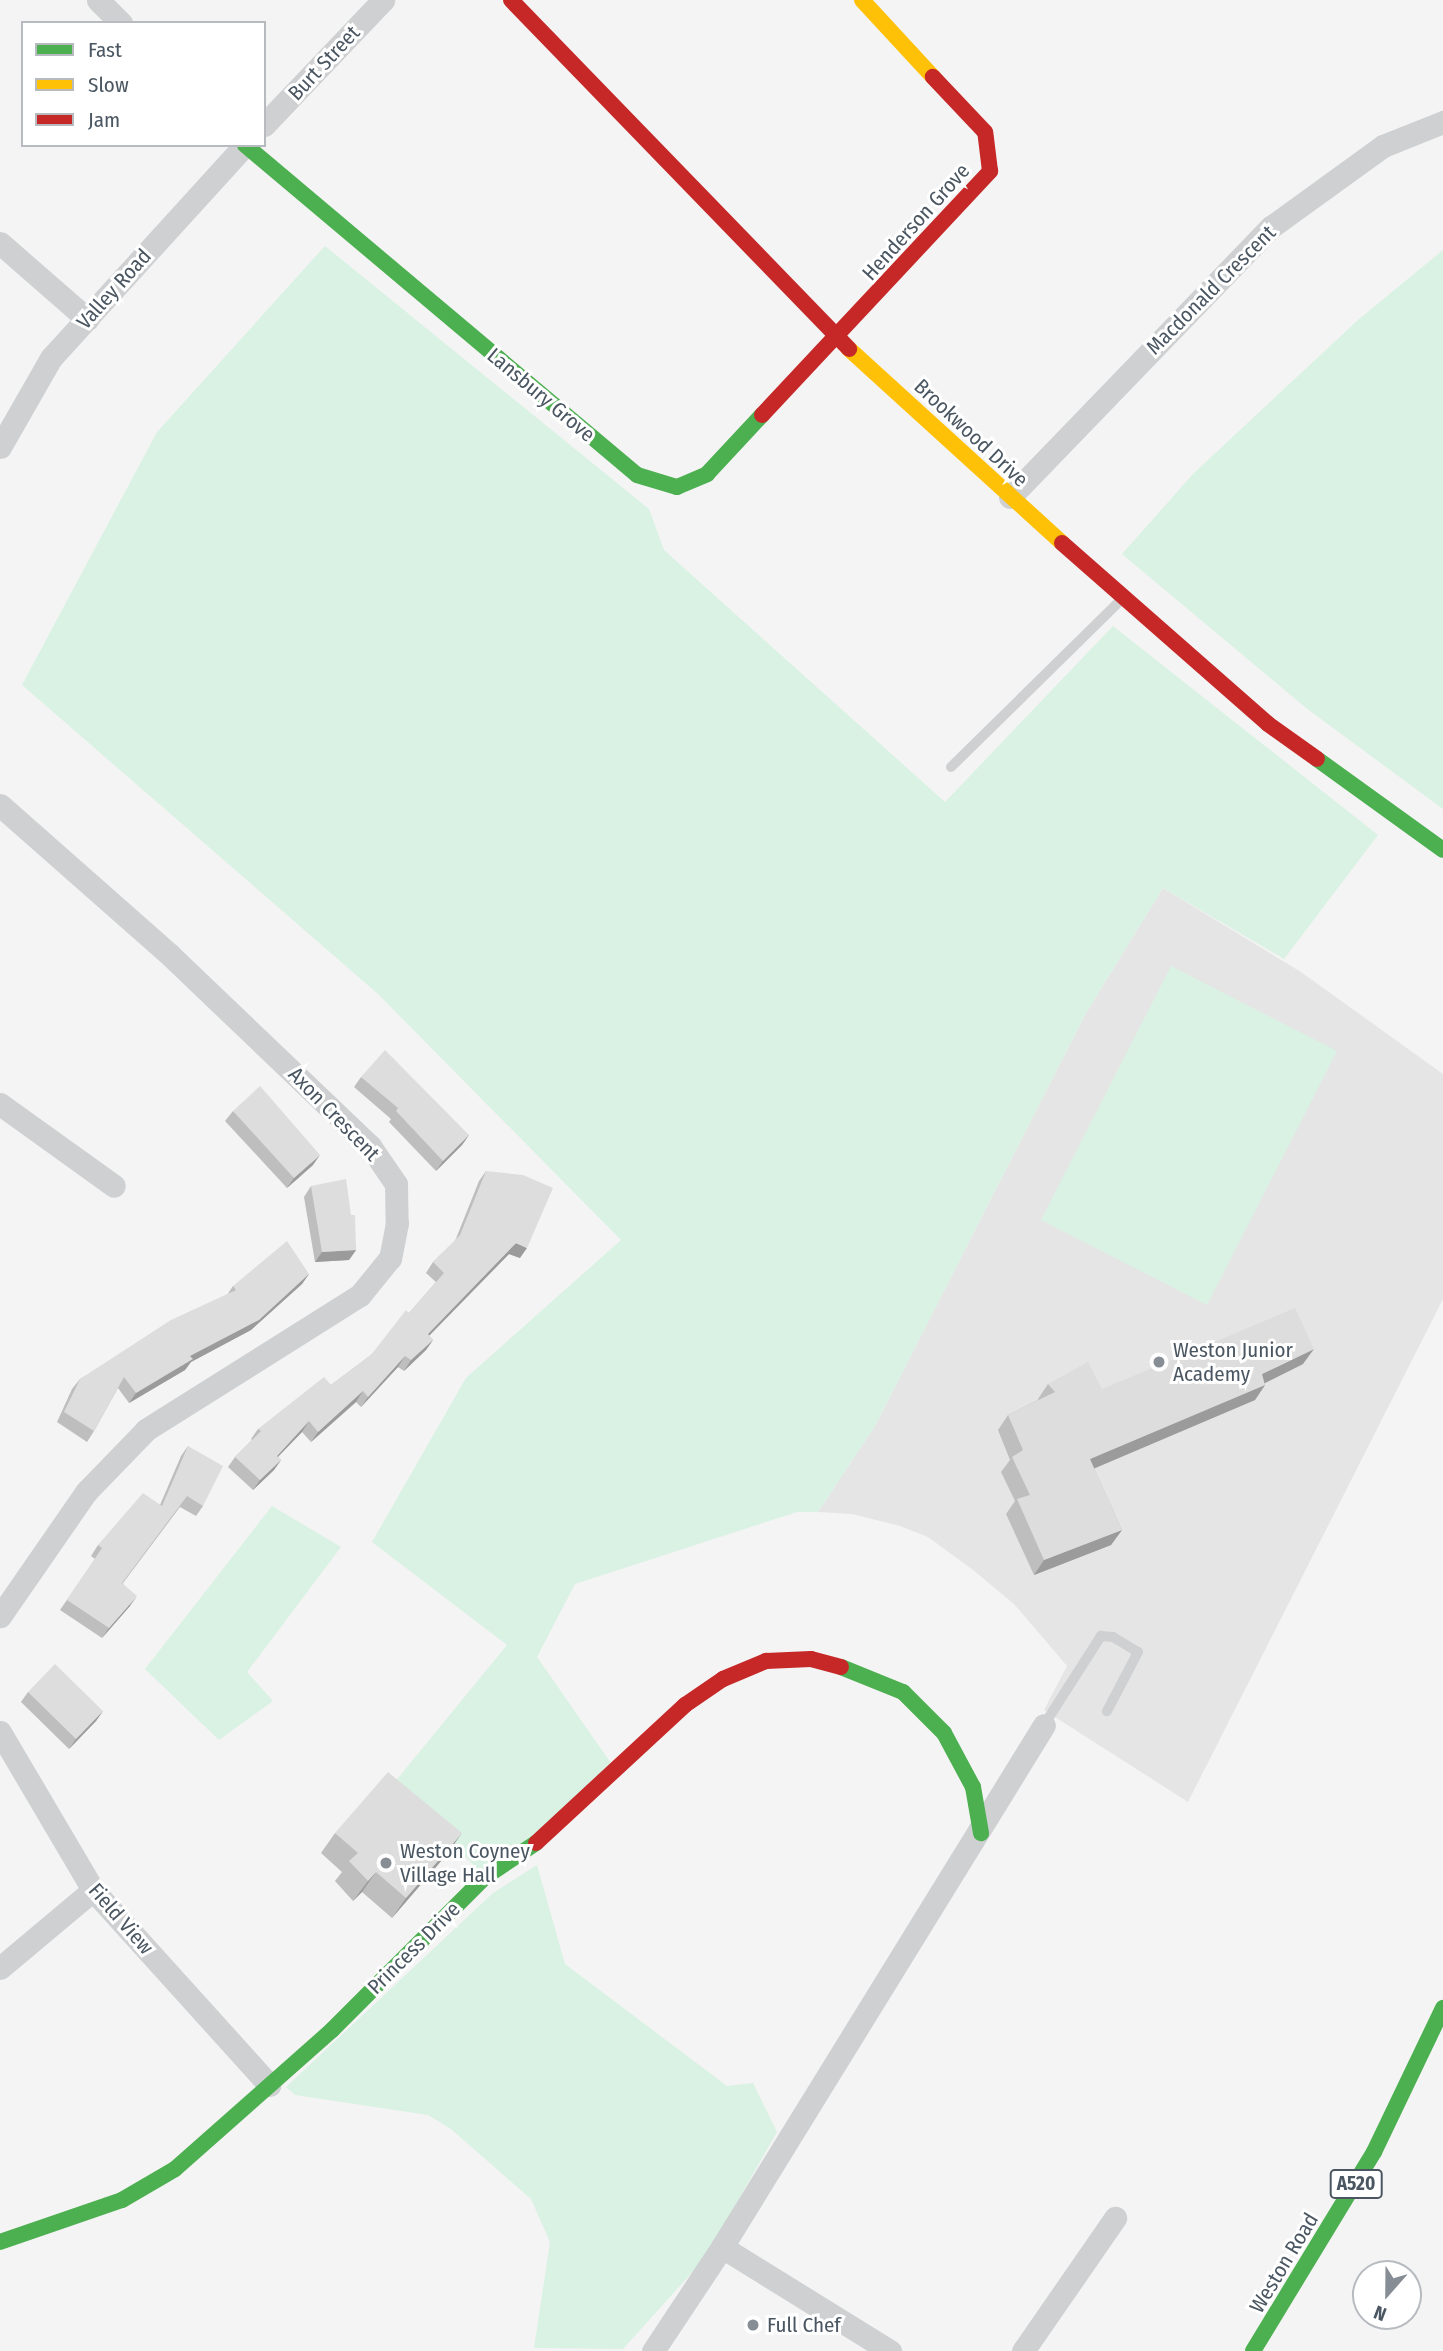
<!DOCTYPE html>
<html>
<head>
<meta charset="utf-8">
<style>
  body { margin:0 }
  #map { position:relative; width:1443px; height:2351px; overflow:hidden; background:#f4f4f4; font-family:"Fira Sans Condensed",sans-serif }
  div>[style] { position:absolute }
  .education>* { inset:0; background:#e6e5e6 }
  .green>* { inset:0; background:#d9f2e3 }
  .lane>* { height:10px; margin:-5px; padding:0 5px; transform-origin:5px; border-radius:5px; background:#ced0d2 }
  .street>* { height:23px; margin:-11.5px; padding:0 11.5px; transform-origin:11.5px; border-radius:11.5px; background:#ced0d2 }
  .fast>* { height:16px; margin:-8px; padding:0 8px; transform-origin:8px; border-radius:8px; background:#4caf50 }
  .slow>* { height:16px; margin:-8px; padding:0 8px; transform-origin:8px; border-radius:8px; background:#ffc107 }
  .jam>* { height:16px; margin:-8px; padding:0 8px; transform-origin:8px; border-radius:8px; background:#c62828 }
  .wall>* { inset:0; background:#bebebf }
  .shaded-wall>* { inset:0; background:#9b9b9b }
  .building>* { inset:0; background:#ddddde }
  .dots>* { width:19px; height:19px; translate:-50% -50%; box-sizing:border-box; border:4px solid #fff; border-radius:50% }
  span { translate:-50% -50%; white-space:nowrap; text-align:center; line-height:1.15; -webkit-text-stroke:6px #fff; paint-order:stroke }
  .shield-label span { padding:2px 5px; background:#fff; border:2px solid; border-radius:5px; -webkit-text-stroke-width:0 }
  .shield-label { font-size:19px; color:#4a5661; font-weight:700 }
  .street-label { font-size:21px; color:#4a5661 }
  .poi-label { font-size:21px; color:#4a5661 }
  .left { translate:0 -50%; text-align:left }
  .legend { position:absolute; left:21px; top:21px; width:245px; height:126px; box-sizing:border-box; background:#fff; border:2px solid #b7bbc0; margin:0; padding:9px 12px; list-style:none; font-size:21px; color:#4a5661 }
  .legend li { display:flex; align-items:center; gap:14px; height:35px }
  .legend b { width:35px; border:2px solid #b7bbc0 }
  .north { position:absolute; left:1352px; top:2260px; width:70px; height:70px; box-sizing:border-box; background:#fff; border:2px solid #b7bbc0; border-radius:50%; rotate:201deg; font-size:19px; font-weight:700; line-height:28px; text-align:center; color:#4a5661 }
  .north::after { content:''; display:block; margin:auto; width:24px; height:32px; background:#868d94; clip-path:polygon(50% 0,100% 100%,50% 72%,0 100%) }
</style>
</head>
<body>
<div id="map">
  <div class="education">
    <i style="clip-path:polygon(1163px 888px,1301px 972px,1443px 1074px,1443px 1299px,1188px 1802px,1044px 1710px,1067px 1666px,1014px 1604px,973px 1570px,928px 1537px,900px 1526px,852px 1514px,818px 1512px,875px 1426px,1086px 1013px)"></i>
  </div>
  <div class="green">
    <i style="clip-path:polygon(325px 246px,649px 509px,664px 550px,945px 802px,1113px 626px,1378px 835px,1284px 959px,1163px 888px,1086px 1013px,875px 1426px,818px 1512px,797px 1512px,575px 1584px,537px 1657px,615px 1769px,485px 1877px,394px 1783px,507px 1645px,372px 1542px,466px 1378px,621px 1240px,378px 994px,22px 685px,157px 432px)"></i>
    <i style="clip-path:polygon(1443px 250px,1443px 809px,1306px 708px,1122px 554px,1194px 473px,1358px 320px)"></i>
    <i style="clip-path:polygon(1171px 966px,1337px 1051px,1207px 1305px,1041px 1220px)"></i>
    <i style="clip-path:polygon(272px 1506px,341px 1547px,247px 1672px,273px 1701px,219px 1740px,145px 1669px)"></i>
    <i style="clip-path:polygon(537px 1865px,565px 1964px,727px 2086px,753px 2083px,777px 2132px,705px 2258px,623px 2349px,534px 2348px,550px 2242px,531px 2199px,451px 2129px,428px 2115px,295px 2095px,286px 2087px,493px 1893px)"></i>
  </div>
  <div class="lane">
    <i style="left:951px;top:767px;width:238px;rotate:-44.5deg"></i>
    <i style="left:1044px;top:1725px;width:106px;rotate:-57.4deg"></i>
    <i style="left:1101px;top:1636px;width:12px;rotate:5deg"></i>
    <i style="left:1113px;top:1637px;width:29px;rotate:31deg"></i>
    <i style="left:1138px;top:1652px;width:67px;rotate:117.7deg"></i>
  </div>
  <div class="street">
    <i style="left:98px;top:0;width:33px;rotate:45deg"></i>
    <i style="left:264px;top:125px;width:173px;rotate:-46.4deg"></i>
    <i style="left:0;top:243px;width:116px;rotate:41.1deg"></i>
    <i style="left:0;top:447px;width:103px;rotate:-60.2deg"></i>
    <i style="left:51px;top:358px;width:288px;rotate:-47.7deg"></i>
    <i style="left:1010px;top:497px;width:376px;rotate:-46deg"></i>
    <i style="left:1271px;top:227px;width:138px;rotate:-35.9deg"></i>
    <i style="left:1383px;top:146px;width:65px;rotate:-21.8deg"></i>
    <i style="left:0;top:805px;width:227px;rotate:41.4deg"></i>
    <i style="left:170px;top:955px;width:277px;rotate:43.7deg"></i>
    <i style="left:370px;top:1146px;width:46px;rotate:55.6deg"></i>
    <i style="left:396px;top:1184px;width:39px;rotate:89deg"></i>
    <i style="left:397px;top:1223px;width:36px;rotate:101deg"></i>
    <i style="left:390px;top:1258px;width:48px;rotate:129deg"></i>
    <i style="left:360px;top:1295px;width:253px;rotate:147.8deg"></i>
    <i style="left:146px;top:1430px;width:86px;rotate:134.1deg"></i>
    <i style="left:86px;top:1492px;width:151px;rotate:124.7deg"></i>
    <i style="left:0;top:1104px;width:140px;rotate:35.7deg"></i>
    <i style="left:0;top:1732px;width:183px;rotate:59.5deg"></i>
    <i style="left:93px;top:1890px;width:263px;rotate:47.9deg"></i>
    <i style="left:0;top:1968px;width:121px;rotate:-40deg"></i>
    <i style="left:722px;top:2247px;width:613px;rotate:-58.33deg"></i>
    <i style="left:653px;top:2351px;width:125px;rotate:-56.4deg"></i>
    <i style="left:722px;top:2247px;width:198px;rotate:31.8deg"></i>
    <i style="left:1023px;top:2351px;width:162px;rotate:-55.3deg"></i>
  </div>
  <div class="fast">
    <i style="left:245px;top:145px;width:512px;rotate:40.09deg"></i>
    <i style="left:637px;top:475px;width:42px;rotate:16.7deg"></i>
    <i style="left:677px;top:487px;width:33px;rotate:-23deg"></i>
    <i style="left:707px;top:474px;width:81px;rotate:-47deg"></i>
    <i style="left:1317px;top:759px;width:155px;rotate:35.8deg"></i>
    <i style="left:841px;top:1667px;width:67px;rotate:22deg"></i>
    <i style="left:903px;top:1692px;width:58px;rotate:45deg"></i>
    <i style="left:944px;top:1733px;width:61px;rotate:61.8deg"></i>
    <i style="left:973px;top:1787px;width:47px;rotate:80.1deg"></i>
    <i style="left:0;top:2242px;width:129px;rotate:-19deg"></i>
    <i style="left:122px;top:2200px;width:61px;rotate:-30.3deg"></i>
    <i style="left:175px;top:2169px;width:210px;rotate:-41.5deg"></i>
    <i style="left:332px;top:2030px;width:216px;rotate:-45deg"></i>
    <i style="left:485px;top:1877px;width:61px;rotate:-33.7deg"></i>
    <i style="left:1253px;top:2351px;width:233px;rotate:-58.7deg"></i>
    <i style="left:1374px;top:2152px;width:160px;rotate:-64.4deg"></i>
  </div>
  <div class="slow">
    <i style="left:862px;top:0;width:105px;rotate:47.3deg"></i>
    <i style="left:849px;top:349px;width:288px;rotate:42.3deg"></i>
  </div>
  <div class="jam">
    <i style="left:511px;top:0;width:486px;rotate:45.9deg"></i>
    <i style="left:762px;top:415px;width:334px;rotate:-46.9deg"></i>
    <i style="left:990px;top:171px;width:39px;rotate:-97deg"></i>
    <i style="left:985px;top:132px;width:76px;rotate:-133.4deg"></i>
    <i style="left:1062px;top:543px;width:274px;rotate:41.3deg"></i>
    <i style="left:1268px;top:724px;width:60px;rotate:35.5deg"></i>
    <i style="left:536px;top:1843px;width:203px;rotate:-42.8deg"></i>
    <i style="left:685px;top:1705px;width:46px;rotate:-34.4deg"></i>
    <i style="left:723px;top:1679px;width:47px;rotate:-22.7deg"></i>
    <i style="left:766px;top:1661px;width:45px;rotate:-2.5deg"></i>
    <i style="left:811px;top:1659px;width:31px;rotate:15deg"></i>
  </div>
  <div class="wall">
    <i style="clip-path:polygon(361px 1077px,469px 1135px,462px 1145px,436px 1171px,389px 1122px,391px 1119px,354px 1087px)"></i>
    <i style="clip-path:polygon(233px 1111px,313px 1165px,287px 1188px,225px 1121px)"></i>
    <i style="clip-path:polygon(486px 1171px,520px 1258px,509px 1254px,429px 1336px,433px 1340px,426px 1350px,404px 1371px,398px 1367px,361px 1407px,356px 1402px,311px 1442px,302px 1432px,278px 1457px,281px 1460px,274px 1470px,253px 1490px,228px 1467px,235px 1457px,252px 1440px,251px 1439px,258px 1429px,331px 1385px,371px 1355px,409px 1313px,436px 1282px,426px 1273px,433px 1262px,455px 1241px,479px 1181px)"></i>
    <i style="clip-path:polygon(311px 1186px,351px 1215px,356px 1250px,349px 1260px,315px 1262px,304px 1197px)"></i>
    <i style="clip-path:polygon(309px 1274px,302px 1284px,251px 1330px,191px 1362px,185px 1370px,129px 1403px,118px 1388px,94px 1431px,87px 1442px,57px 1422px,72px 1389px,80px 1379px,227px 1295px,233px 1286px)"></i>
    <i style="clip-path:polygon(1303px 1364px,1265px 1383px,1265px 1385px,1255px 1400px,1094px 1468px,1122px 1530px,1111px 1545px,1034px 1575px,1006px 1514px,1015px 1501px,1001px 1472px,1010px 1460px,998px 1430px,1008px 1415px,1038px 1400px,1038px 1399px,1048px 1384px,1102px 1389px)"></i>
    <i style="clip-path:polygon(188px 1446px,203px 1506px,196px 1516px,180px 1507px,123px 1583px,130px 1606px,102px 1638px,60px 1610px,95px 1559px,91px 1556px,98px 1545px,160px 1505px,181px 1456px)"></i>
    <i style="clip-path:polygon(28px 1692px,103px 1711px,96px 1721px,69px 1749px,21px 1702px)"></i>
    <i style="clip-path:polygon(335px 1833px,448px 1853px,392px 1918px,362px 1892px,353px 1901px,335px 1881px,342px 1872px,321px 1853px)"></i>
  </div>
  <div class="shaded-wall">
    <i style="clip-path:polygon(469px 1135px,462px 1145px,436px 1171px,443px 1161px)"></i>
    <i style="clip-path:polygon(320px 1155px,313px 1165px,287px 1188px,294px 1178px)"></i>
    <i style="clip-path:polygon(516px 1243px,527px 1248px,520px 1258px,509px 1254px,420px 1345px,428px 1334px)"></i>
    <i style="clip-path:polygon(356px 1250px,349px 1260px,315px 1262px,322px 1252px)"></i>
    <i style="clip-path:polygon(309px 1274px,302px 1284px,251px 1330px,191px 1362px,185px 1370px,129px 1403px,136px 1393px)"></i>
    <i style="clip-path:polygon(433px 1340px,426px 1350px,404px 1371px,411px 1360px)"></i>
    <i style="clip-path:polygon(1314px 1349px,1303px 1364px,1251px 1390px,1262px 1374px)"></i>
    <i style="clip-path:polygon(405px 1356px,398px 1367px,361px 1407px,368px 1397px)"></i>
    <i style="clip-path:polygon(1265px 1385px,1255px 1400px,1079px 1475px,1090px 1459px)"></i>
    <i style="clip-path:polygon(363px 1391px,356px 1402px,311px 1442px,318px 1432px)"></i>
    <i style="clip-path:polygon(309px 1421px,302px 1432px,269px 1466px,277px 1456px)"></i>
    <i style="clip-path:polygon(281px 1460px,274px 1470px,253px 1490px,260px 1480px)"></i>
    <i style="clip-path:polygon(1122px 1530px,1111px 1545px,1034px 1575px,1044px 1560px)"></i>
    <i style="clip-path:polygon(137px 1596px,130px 1606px,102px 1638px,109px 1628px)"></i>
    <i style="clip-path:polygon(103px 1711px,96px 1721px,69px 1749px,76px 1739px)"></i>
    <i style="clip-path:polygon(462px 1833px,448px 1853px,392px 1918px,406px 1898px)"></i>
    <i style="clip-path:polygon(376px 1872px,362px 1892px,353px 1901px,368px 1881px)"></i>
  </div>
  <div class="building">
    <i style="clip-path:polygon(385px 1050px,469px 1135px,443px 1161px,396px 1111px,398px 1108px,361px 1077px)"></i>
    <i style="clip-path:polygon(260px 1086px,320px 1155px,294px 1178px,233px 1111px)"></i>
    <i style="clip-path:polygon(486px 1171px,523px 1175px,553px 1188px,527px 1248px,516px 1243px,428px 1334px,433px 1340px,411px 1360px,405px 1356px,368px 1397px,363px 1391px,318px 1432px,309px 1421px,277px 1456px,281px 1460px,260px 1480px,235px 1457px,261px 1431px,258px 1429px,324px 1377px,331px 1385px,371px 1355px,406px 1310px,409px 1313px,444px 1273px,433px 1262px,460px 1235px)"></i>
    <i style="clip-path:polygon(346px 1179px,351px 1215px,355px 1215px,356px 1250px,322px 1252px,311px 1186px)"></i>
    <i style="clip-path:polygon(287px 1241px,309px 1274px,259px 1320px,190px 1356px,193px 1359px,136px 1393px,124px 1377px,94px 1431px,64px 1412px,80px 1379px,171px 1320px,236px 1290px,233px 1286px)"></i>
    <i style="clip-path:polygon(1295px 1308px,1314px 1349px,1262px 1374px,1265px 1385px,1090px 1459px,1122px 1530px,1044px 1560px,1017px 1499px,1030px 1495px,1012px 1457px,1023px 1450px,1008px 1415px,1055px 1392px,1048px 1384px,1088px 1362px,1102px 1389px)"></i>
    <i style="clip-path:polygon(188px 1446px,223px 1466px,203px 1506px,187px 1496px,122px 1583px,137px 1596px,109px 1628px,67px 1600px,102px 1548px,98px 1545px,143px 1493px,162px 1506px)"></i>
    <i style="clip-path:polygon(55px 1664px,103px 1711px,76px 1739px,28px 1692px)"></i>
    <i style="clip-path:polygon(388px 1772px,462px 1833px,406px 1898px,376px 1872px,368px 1881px,349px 1861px,358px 1853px,335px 1833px)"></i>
  </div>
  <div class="dots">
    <i style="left:1159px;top:1362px;background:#868d94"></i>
    <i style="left:386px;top:1863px;background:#868d94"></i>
    <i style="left:753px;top:2325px;background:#868d94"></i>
  </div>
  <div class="shield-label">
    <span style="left:1356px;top:2184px">A520</span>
  </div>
  <div class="street-label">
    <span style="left:324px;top:63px;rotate:-47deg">Burt Street</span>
    <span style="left:916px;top:222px;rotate:-48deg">Henderson Grove</span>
    <span style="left:114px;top:289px;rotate:-48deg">Valley Road</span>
    <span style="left:1211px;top:290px;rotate:-45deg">Macdonald Crescent</span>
    <span style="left:541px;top:395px;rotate:40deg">Lansbury Grove</span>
    <span style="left:971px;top:433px;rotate:43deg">Brookwood Drive</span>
    <span style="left:334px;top:1114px;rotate:46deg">Axon Crescent</span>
    <span style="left:121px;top:1919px;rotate:49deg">Field View</span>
    <span style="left:414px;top:1948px;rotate:-45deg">Princess Drive</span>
    <span style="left:1284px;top:2263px;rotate:-59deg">Weston Road</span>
  </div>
  <div class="poi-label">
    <span class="left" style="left:1173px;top:1362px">Weston Junior<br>Academy</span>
    <span class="left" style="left:400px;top:1863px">Weston Coyney<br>Village Hall</span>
    <span class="left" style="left:767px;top:2325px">Full Chef</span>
  </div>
  <ul class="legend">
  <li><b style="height:9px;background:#4caf50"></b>Fast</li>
  <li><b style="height:9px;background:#ffc107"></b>Slow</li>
  <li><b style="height:9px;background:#c62828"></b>Jam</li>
  </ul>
  <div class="north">N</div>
</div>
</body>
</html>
